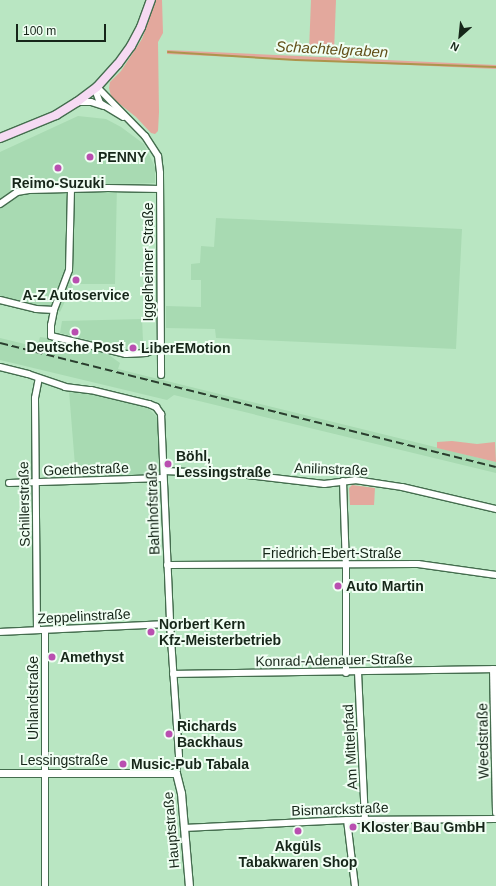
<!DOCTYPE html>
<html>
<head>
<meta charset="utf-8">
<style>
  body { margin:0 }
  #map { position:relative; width:496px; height:886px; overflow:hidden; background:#b9e6c2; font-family:Arial,sans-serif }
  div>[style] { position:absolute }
  .built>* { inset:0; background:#a8dab2 }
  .green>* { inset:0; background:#e3a89d }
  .stream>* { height:2px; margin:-1px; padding:0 1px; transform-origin:1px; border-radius:1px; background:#ad944c }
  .roads { filter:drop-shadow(1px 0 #446d4e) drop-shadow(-1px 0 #446d4e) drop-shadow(0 1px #446d4e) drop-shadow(0 -1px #446d4e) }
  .minor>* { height:6px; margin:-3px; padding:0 3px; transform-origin:3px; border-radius:3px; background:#fff }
  .tertiary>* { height:7px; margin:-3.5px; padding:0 3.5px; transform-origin:3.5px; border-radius:3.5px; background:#fff }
  .secondary>* { height:8px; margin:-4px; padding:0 4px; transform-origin:4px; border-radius:4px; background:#f6daf3 }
  .rail>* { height:2px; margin-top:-1px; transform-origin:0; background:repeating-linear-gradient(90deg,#2a3e2e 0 8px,transparent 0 12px) }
  .dots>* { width:11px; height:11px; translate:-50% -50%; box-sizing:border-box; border:2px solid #f0fef3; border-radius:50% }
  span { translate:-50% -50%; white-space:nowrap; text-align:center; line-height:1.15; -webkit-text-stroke:4px #f0fef3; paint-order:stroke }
  .poi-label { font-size:14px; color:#162619; font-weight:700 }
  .left { translate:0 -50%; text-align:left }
  .street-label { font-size:14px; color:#162619 }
  .water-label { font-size:15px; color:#625019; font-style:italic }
  .north { position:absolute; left:440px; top:16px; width:40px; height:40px; -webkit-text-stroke:3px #f0fef3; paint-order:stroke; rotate:207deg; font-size:11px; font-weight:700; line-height:16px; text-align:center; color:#162619 }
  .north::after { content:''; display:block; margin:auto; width:14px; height:18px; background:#162619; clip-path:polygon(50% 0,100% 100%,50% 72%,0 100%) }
  .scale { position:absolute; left:16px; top:24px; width:90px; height:18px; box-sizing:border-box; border:2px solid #162619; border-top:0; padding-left:5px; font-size:12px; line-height:14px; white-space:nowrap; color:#162619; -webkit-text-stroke:3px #f0fef3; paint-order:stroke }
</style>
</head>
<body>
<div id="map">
  <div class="built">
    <i style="clip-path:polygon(78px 116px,106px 119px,121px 127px,144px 144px,155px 167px,155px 183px,117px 184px,115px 284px,73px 284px,60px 312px,0 297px,0 152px)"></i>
    <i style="clip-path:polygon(216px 218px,462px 229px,456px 349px,216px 338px,215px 329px,166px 328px,166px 306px,201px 307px,201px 280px,191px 280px,191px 264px,200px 263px,201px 246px,214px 247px)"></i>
    <i style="clip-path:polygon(142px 319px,143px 341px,140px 353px,60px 333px,62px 321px)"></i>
    <i style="clip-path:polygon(40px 337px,61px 340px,109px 355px,120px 363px,118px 369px,496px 462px,496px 473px,174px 395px,167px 400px,0 360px,0 338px,37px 347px)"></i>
    <i style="clip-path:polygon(69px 391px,87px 392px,144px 404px,160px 420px,161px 476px,76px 478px)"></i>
  </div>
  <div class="green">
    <i style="clip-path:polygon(156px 0,162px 0,163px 33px,158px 42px,159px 112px,158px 131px,155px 134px,151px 133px,136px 117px,116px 101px,111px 96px,109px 88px,110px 82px,121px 71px,142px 39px)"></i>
    <i style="clip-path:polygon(311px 0,336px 0,334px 52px,309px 51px)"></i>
    <i style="clip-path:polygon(167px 50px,496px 65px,496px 69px,167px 54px)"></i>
    <i style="clip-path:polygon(452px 441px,477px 444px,495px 442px,496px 462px,437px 448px,437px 442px)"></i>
    <i style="clip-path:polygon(352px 485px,375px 488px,374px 505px,350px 505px,349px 488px)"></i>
  </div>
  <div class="stream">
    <i style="left:168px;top:52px;width:128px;rotate:3.6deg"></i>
    <i style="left:296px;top:60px;width:200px;rotate:2deg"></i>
  </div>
  <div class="roads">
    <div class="minor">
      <i style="left:97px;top:87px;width:69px;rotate:45.6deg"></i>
      <i style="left:145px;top:136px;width:24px;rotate:57deg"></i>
      <i style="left:158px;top:156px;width:17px;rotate:83deg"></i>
      <i style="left:160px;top:173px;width:202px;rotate:89.7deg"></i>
      <i style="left:97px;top:87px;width:5px;rotate:101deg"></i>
      <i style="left:96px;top:92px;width:12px;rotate:70deg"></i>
      <i style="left:100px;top:103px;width:27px;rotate:31deg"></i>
      <i style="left:77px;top:102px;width:14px"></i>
      <i style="left:91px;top:102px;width:13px;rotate:18deg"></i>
      <i style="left:71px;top:189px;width:81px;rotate:91.4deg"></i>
      <i style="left:69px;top:270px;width:43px;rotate:110.6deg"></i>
      <i style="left:54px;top:310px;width:15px;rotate:101deg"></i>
      <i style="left:51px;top:325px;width:11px;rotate:90deg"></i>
      <i style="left:51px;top:336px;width:77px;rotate:13.5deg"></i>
      <i style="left:126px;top:354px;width:20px;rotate:-3deg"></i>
      <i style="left:146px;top:353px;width:15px;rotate:-23deg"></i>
      <i style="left:0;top:204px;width:21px;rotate:-35deg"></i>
      <i style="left:17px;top:192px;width:12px;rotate:-9deg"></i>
      <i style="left:29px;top:190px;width:79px;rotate:-1.5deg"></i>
      <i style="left:108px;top:188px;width:52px;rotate:1.1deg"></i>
      <i style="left:0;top:300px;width:37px;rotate:14deg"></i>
      <i style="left:36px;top:309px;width:18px;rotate:3deg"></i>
      <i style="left:0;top:367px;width:29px;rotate:14deg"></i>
      <i style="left:28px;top:374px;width:39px;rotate:19deg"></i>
      <i style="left:65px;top:387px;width:26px;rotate:7deg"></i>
      <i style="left:91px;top:390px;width:60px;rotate:13.6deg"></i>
      <i style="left:149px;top:404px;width:8px;rotate:23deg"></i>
      <i style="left:156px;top:407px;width:9px;rotate:54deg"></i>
      <i style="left:161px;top:414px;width:210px;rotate:87.5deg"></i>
      <i style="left:170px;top:624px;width:133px;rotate:86.1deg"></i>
      <i style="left:179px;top:757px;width:16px;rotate:101deg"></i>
      <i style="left:164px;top:471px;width:75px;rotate:2.3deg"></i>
      <i style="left:239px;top:474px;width:86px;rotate:6.7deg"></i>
      <i style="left:324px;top:484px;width:31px;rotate:-7deg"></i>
      <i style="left:355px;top:480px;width:48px;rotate:8.5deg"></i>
      <i style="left:402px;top:487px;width:97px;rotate:13.2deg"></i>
      <i style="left:343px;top:481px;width:84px;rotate:88deg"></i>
      <i style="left:346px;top:565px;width:108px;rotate:90deg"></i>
      <i style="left:9px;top:483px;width:154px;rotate:-1.9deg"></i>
      <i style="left:167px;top:565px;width:251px;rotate:-0.2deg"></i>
      <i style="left:418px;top:564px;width:79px;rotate:8deg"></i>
      <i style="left:37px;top:630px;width:232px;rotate:-90.5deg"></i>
      <i style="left:35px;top:398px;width:20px;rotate:-79deg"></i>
      <i style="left:0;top:632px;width:170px;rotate:-2.7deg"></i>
      <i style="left:493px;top:669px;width:144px;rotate:88.8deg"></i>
      <i style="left:358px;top:672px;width:148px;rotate:87.3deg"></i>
      <i style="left:173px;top:674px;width:323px;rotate:-0.9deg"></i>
      <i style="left:347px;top:820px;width:66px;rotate:83.1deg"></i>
      <i style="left:184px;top:828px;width:163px;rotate:-2.8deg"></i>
      <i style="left:347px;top:820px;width:149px;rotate:-0.4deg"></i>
      <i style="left:45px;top:886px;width:256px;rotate:-90deg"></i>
    </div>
    <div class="tertiary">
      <i style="left:0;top:773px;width:176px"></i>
      <i style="left:176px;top:773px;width:21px;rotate:76deg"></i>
      <i style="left:181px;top:793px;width:93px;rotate:85.1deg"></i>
    </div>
    <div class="secondary">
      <i style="left:0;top:138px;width:61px;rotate:-22.3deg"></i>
      <i style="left:56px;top:115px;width:25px;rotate:-32deg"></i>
      <i style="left:77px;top:102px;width:25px;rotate:-37deg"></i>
      <i style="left:97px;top:87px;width:31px;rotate:-48deg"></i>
      <i style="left:118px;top:64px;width:22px;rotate:-54deg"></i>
      <i style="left:131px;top:46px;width:21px;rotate:-62deg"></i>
      <i style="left:141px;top:27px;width:29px;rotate:-70deg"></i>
    </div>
  </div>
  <div class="rail">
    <i style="left:0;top:343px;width:511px;rotate:14.04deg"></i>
  </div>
  <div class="dots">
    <i style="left:90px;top:157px;background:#b94fb0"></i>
    <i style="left:58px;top:168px;background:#b94fb0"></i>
    <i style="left:76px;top:280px;background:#b94fb0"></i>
    <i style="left:75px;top:332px;background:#b94fb0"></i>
    <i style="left:133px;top:348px;background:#b94fb0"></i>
    <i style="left:168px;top:464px;background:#b94fb0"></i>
    <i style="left:338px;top:586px;background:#b94fb0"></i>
    <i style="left:151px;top:632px;background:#b94fb0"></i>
    <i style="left:52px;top:657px;background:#b94fb0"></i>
    <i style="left:169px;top:734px;background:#b94fb0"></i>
    <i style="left:123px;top:764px;background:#b94fb0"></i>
    <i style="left:353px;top:827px;background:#b94fb0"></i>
    <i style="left:298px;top:831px;background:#b94fb0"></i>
  </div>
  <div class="poi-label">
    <span class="left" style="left:98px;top:157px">PENNY</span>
    <span style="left:58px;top:183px">Reimo-Suzuki</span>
    <span style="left:76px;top:295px">A-Z Autoservice</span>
    <span style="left:75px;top:347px">Deutsche Post</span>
    <span class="left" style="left:141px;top:348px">LiberEMotion</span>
    <span class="left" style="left:176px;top:464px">Böhl,<br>Lessingstraße</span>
    <span class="left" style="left:346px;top:586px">Auto Martin</span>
    <span class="left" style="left:159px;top:632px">Norbert Kern<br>Kfz-Meisterbetrieb</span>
    <span class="left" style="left:60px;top:657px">Amethyst</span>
    <span class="left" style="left:177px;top:734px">Richards<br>Backhaus</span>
    <span class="left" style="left:131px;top:764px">Music-Pub Tabala</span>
    <span class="left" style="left:361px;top:827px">Kloster Bau GmbH</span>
    <span style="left:298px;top:854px">Akgüls<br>Tabakwaren Shop</span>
  </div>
  <div class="street-label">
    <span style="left:148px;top:262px;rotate:-90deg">Iggelheimer Straße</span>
    <span style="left:86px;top:469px;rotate:-2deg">Goethestraße</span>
    <span style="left:331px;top:469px;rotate:2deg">Anilinstraße</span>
    <span style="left:24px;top:504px;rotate:-91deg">Schillerstraße</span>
    <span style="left:153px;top:509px;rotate:-92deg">Bahnhofstraße</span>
    <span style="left:332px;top:553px">Friedrich-Ebert-Straße</span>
    <span style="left:84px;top:616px;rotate:-3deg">Zeppelinstraße</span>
    <span style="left:334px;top:660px;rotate:-1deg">Konrad-Adenauer-Straße</span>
    <span style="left:33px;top:698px;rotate:-90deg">Uhlandstraße</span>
    <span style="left:483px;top:741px;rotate:-91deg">Weedstraße</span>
    <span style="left:350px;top:747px;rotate:-93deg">Am Mittelpfad</span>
    <span style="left:64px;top:760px">Lessingstraße</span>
    <span style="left:340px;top:809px;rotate:-2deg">Bismarckstraße</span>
    <span style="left:171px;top:830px;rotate:-95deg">Hauptstraße</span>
  </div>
  <div class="water-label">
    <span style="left:332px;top:49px;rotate:3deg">Schachtelgraben</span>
  </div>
  <div class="north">N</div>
  <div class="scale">100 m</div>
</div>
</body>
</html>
